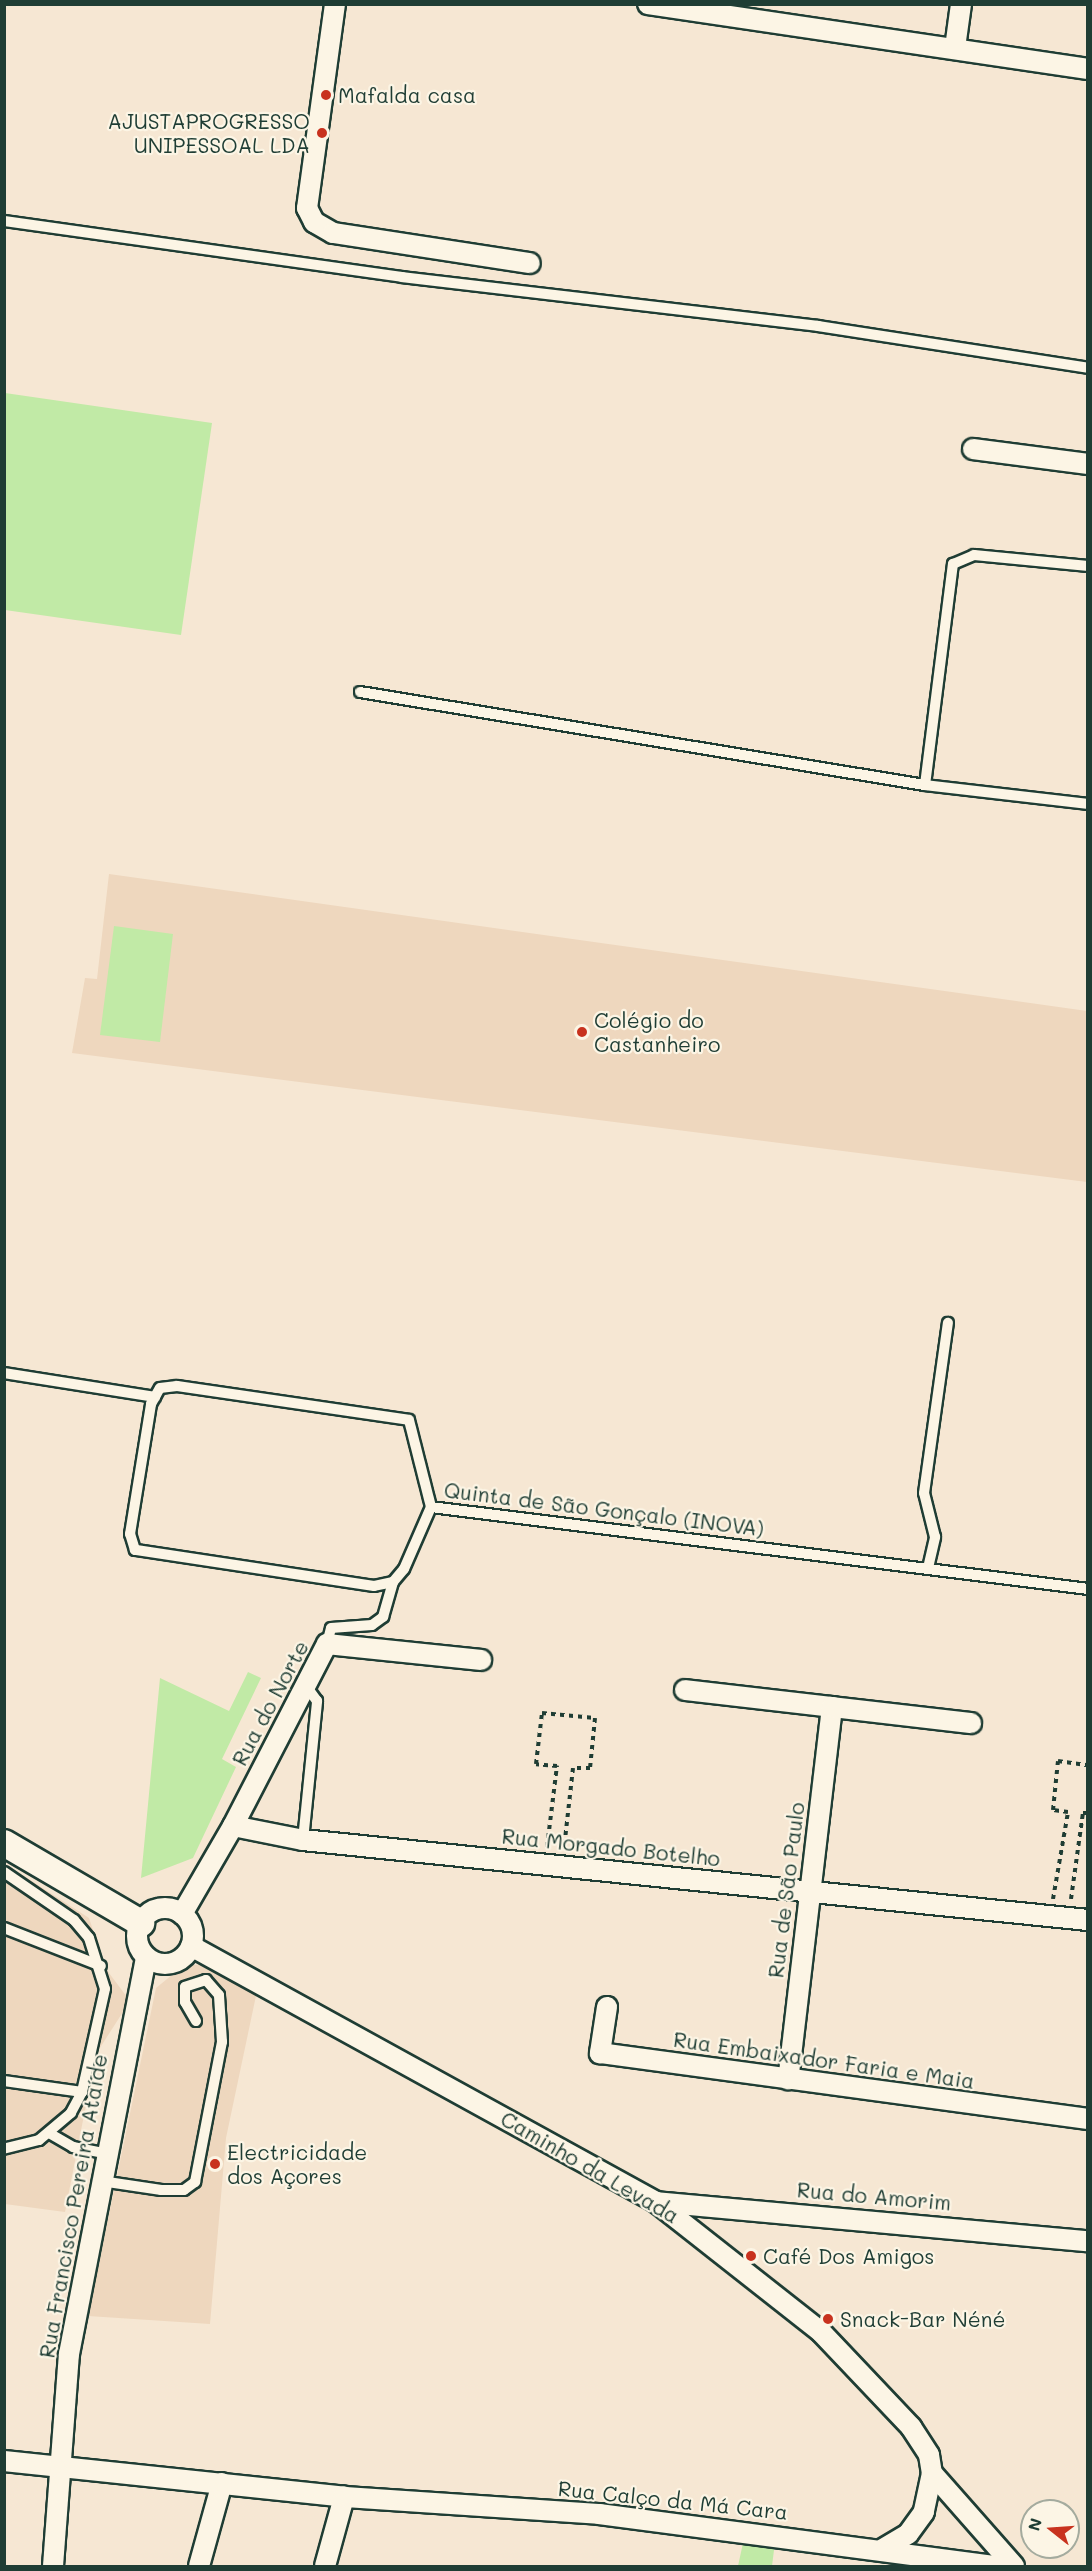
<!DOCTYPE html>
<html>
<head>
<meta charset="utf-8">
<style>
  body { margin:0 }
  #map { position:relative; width:1092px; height:2571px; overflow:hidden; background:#f6e7d3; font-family:Mali,sans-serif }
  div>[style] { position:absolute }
  .built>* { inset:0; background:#eed7be }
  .green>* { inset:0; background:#c1eaa6 }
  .path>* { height:4px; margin-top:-2px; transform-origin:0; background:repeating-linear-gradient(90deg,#1f3d34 0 4.5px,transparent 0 9px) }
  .roads { filter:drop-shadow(2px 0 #1f3d34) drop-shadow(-2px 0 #1f3d34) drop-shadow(0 2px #1f3d34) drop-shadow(0 -2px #1f3d34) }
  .service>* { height:10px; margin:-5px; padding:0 5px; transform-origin:5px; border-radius:5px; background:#fcf5e5 }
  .minor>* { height:20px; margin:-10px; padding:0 10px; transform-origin:10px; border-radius:10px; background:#fcf5e5 }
  .minor>.ring { margin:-10px; padding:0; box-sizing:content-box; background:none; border:20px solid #fcf5e5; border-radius:50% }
  .tertiary>* { height:26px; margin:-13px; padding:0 13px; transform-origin:13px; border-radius:13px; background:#fcf5e5 }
  .dots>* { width:16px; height:16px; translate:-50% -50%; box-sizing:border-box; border:3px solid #fcf5e5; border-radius:50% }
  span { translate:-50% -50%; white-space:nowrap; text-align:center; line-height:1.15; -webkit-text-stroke:4.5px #fcf5e5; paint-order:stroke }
  .poi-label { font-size:21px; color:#1f3d34 }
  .left { translate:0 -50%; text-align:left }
  .right { translate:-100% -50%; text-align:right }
  .street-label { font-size:21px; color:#1f3d34 }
  .frame { position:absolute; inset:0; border:6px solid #1f3d34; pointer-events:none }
  .north { position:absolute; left:1020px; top:2499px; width:60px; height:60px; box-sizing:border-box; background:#fcf5e5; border:2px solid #a4ab9e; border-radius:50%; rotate:287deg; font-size:16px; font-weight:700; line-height:24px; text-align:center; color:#1f3d34 }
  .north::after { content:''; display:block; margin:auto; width:21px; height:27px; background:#c8321e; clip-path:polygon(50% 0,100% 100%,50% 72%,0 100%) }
</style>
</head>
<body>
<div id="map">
  <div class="built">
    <i style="clip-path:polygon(109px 874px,1087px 1011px,1087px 1182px,72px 1053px,85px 978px,97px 979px)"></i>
    <i style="clip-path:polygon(4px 1863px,89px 1918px,106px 1969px,130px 2001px,96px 2054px,65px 2212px,5px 2204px)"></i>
    <i style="clip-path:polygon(206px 1964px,257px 1991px,226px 2138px,210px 2324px,88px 2316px,156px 1988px,183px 1966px)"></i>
  </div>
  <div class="green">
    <i style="clip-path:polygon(5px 393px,212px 423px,181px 635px,5px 610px)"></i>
    <i style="clip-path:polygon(114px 926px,173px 934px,160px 1042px,100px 1035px)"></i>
    <i style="clip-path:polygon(248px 1672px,261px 1678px,222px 1759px,236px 1767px,193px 1858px,141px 1878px,160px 1678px,229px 1711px)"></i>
    <i style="clip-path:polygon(775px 2542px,772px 2566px,738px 2566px,743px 2543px)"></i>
  </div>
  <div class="path">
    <i style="left:547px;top:1847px;width:82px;rotate:-83deg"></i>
    <i style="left:557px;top:1766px;width:21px;rotate:-175deg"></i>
    <i style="left:536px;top:1764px;width:51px;rotate:-83.3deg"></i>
    <i style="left:542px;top:1713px;width:53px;rotate:5.4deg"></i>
    <i style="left:595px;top:1718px;width:50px;rotate:95.7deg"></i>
    <i style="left:590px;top:1768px;width:17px;rotate:180deg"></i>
    <i style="left:573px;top:1768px;width:81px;rotate:96.4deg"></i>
    <i style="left:1053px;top:1899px;width:88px;rotate:-80.2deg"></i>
    <i style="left:1068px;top:1812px;width:15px;rotate:-172deg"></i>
    <i style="left:1053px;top:1810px;width:49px;rotate:-84.2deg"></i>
    <i style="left:1058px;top:1761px;width:30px;rotate:8deg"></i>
    <i style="left:1071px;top:1899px;width:87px;rotate:-82.1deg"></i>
    <i style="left:1083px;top:1813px;width:5px"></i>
  </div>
  <div class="roads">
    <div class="service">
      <i style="left:4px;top:221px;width:402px;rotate:8deg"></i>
      <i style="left:402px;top:277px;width:419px;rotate:6.7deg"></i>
      <i style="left:818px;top:326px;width:273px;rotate:8.8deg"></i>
      <i style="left:360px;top:692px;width:573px;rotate:9.35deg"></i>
      <i style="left:925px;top:785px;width:164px;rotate:6.6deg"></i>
      <i style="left:925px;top:785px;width:223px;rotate:-82.8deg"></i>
      <i style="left:953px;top:564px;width:23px;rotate:-23deg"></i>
      <i style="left:974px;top:555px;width:115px;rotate:5.5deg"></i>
      <i style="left:4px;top:1373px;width:153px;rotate:9deg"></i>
      <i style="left:928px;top:1568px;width:32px;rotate:-77deg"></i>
      <i style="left:935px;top:1537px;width:45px;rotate:-104deg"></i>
      <i style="left:924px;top:1493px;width:172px;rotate:-82deg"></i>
      <i style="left:393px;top:1582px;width:19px;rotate:168deg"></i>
      <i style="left:374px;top:1586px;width:242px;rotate:-171.4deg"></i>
      <i style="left:135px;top:1550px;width:17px;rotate:-107deg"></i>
      <i style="left:130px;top:1534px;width:132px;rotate:-80.8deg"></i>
      <i style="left:151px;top:1404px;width:18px;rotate:-61deg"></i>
      <i style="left:160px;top:1388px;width:17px;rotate:-7deg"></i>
      <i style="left:177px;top:1386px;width:234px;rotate:8.3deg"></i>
      <i style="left:409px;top:1420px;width:90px;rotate:75.8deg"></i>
      <i style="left:327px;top:1644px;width:16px;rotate:-76deg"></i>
      <i style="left:331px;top:1628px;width:41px;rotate:-4.2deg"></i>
      <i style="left:372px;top:1625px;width:14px;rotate:-36deg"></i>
      <i style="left:383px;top:1617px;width:36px;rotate:-74deg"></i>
      <i style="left:393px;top:1582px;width:17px;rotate:-50deg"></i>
      <i style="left:404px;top:1569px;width:68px;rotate:-66.5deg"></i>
      <i style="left:431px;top:1507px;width:662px;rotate:7.11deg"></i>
      <i style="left:303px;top:1840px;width:140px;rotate:-84.2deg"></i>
      <i style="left:317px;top:1701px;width:22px;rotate:-126deg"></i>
      <i style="left:4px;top:1872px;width:85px;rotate:34.4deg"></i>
      <i style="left:74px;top:1920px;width:23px;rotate:50deg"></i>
      <i style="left:89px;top:1938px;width:53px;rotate:72.6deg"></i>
      <i style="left:105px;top:1989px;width:106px;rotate:102.6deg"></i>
      <i style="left:82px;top:2092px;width:24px;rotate:118deg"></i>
      <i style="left:71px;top:2113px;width:42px;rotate:139.8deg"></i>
      <i style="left:39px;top:2140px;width:36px;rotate:166deg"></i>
      <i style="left:4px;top:1928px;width:104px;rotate:21.4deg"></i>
      <i style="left:4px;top:2081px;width:79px;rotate:8deg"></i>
      <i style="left:49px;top:2133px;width:28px;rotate:30deg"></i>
      <i style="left:73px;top:2147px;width:33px;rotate:11deg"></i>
      <i style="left:101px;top:2181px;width:61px;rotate:8.5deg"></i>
      <i style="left:161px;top:2190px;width:23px"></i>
      <i style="left:184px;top:2190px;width:14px;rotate:-36deg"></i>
      <i style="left:195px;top:2182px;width:143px;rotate:-79.1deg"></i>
      <i style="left:222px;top:2042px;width:47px;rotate:-93.7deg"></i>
      <i style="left:219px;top:1995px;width:20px;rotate:-131deg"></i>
      <i style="left:206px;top:1980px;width:22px;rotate:162deg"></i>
      <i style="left:185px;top:1987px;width:15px;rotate:90deg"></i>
      <i style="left:185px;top:2002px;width:22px;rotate:60deg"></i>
    </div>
    <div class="minor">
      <i style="left:335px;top:4px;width:206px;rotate:97.8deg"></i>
      <i style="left:307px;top:208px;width:16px;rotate:63deg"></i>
      <i style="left:314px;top:222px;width:22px;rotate:30deg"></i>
      <i style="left:333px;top:233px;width:199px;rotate:8.7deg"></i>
      <i style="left:648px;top:4px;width:445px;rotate:8.4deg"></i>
      <i style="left:955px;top:48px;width:44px;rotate:-82.2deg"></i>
      <i style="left:973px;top:449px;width:116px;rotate:7.4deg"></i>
      <i style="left:685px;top:1690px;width:148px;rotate:6.6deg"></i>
      <i style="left:832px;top:1707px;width:375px;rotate:96.7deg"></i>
      <i style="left:832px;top:1707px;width:140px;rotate:6.6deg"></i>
      <i style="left:233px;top:1826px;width:205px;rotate:-62.7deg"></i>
      <i style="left:327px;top:1644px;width:155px;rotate:5.9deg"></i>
      <i class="ring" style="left:137px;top:1908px;width:36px;height:36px"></i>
      <i style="left:182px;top:1914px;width:102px;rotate:-59.9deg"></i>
      <i style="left:233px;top:1826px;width:71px;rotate:11.3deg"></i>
      <i style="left:303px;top:1840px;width:789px;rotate:5.82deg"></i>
      <i style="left:191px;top:1946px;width:531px;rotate:28.83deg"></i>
      <i style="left:656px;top:2202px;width:210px;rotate:38.2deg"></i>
      <i style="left:821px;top:2332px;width:131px;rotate:46.5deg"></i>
      <i style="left:911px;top:2427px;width:33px;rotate:57deg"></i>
      <i style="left:929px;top:2455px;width:18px;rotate:81deg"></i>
      <i style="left:932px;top:2473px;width:40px;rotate:102deg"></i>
      <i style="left:924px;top:2512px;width:27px;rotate:126deg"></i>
      <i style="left:908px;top:2534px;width:29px;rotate:149deg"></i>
      <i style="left:607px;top:2007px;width:47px;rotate:98.7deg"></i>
      <i style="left:600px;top:2053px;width:492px;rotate:7.7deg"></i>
      <i style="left:656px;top:2202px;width:434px;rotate:5.2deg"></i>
      <i style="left:4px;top:2461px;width:342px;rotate:6deg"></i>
      <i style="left:344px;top:2497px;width:256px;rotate:3.8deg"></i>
      <i style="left:599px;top:2514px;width:400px;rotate:7.5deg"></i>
      <i style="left:932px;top:2473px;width:124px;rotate:48.6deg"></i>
      <i style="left:53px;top:2566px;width:213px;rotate:-85.7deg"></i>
      <i style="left:69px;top:2354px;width:404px;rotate:-79deg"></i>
      <i style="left:199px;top:2566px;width:86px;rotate:-74.5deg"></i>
      <i style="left:325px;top:2566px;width:72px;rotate:-74.6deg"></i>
    </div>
    <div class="tertiary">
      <i style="left:4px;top:1843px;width:159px;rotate:30.3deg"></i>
    </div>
  </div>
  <div class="dots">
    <i style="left:326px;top:95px;background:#c8321e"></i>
    <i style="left:322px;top:133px;background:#c8321e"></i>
    <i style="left:582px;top:1032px;background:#c8321e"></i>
    <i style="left:215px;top:2164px;background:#c8321e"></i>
    <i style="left:751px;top:2256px;background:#c8321e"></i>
    <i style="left:828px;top:2319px;background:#c8321e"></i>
  </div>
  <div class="poi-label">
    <span class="left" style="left:338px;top:95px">Mafalda casa</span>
    <span class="right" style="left:310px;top:133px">AJUSTAPROGRESSO<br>UNIPESSOAL LDA</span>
    <span class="left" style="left:594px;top:1032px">Colégio do<br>Castanheiro</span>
    <span class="left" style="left:227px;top:2164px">Electricidade<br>dos Açores</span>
    <span class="left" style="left:763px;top:2256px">Café Dos Amigos</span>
    <span class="left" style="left:840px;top:2319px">Snack-Bar Néné</span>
  </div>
  <div class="street-label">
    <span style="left:604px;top:1509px;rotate:7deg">Quinta de São Gonçalo (INOVA)</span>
    <span style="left:270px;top:1703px;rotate:-62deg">Rua do Norte</span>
    <span style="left:611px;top:1847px;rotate:6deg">Rua Morgado Botelho</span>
    <span style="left:786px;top:1890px;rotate:-83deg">Rua de São Paulo</span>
    <span style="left:824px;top:2060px;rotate:8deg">Rua Embaixador Faria e Maia</span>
    <span style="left:590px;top:2167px;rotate:30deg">Caminho da Levada</span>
    <span style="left:874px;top:2196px;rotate:5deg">Rua do Amorim</span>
    <span style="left:73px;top:2206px;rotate:-80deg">Rua Francisco Pereira Ataíde</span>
    <span style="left:673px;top:2500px;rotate:6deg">Rua Calço da Má Cara</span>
  </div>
  <div class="frame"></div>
  <div class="north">N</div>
</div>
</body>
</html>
